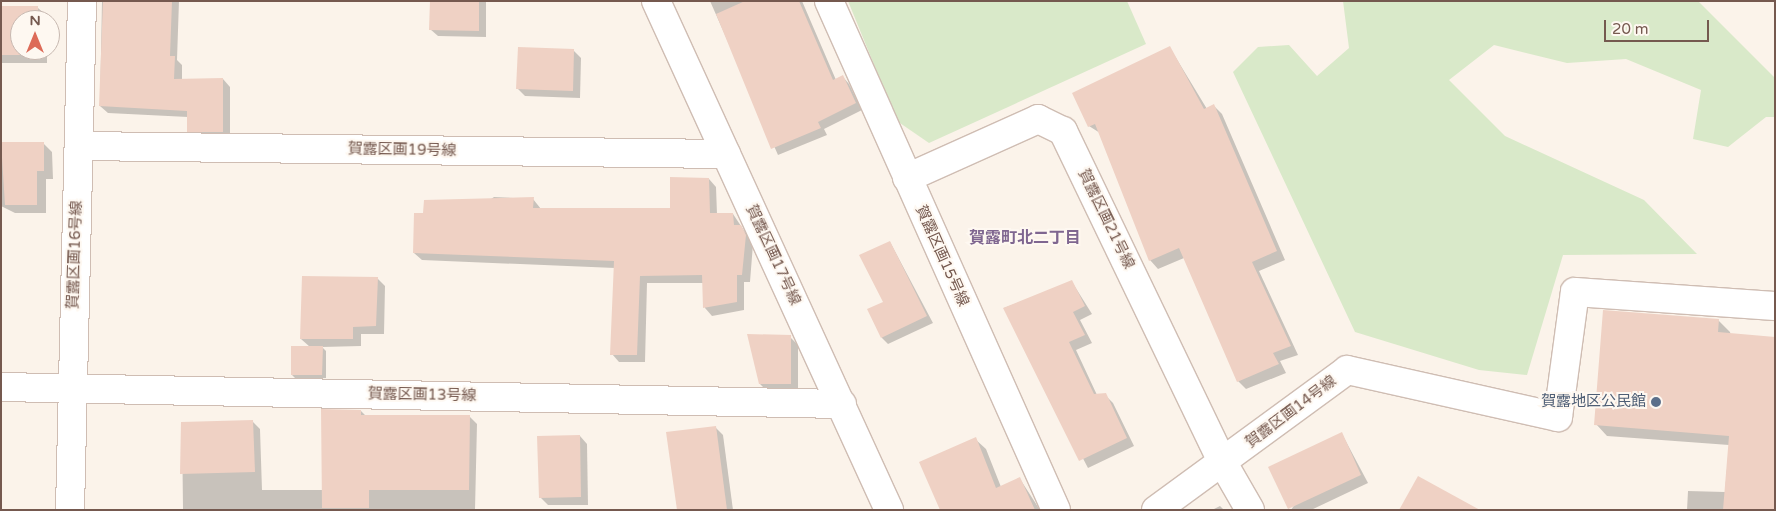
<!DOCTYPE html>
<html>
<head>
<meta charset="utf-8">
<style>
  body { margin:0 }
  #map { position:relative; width:1776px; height:511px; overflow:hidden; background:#fbf3ea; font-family:"Varela Round","Noto Sans JP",sans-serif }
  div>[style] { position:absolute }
  .green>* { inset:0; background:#d9e9c9 }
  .shadow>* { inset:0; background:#0003 }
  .building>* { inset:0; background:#efd1c4 }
  .roads { filter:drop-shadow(1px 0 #cfbdb3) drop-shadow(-1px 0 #cfbdb3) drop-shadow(0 1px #cfbdb3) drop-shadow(0 -1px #cfbdb3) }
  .minor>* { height:28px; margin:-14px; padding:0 14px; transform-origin:14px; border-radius:14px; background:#fff }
  .dots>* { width:14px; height:14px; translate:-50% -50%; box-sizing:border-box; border:2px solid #fef8f1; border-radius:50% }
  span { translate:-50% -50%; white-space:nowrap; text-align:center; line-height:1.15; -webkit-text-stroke:4px #fef8f1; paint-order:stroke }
  .street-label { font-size:15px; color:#75594f }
  .service-label { font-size:15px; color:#4e5e75 }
  .right { translate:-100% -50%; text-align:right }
  .neighbourhood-label { font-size:16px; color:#7f6690; font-weight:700 }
  .frame { position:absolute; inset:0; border:2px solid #75594f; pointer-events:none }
  .north { position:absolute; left:10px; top:10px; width:50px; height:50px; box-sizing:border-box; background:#fef8f1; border:1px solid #c7b8b0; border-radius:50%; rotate:0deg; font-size:14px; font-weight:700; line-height:20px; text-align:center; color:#75594f }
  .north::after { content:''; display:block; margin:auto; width:18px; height:22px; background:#dd6b58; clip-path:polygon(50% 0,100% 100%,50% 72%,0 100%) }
  .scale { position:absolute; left:1604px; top:20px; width:105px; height:22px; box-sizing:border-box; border:2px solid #75594f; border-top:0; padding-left:6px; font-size:15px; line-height:18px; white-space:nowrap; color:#75594f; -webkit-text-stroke:4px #fef8f1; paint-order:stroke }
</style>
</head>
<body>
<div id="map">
  <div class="green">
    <i style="clip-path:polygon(848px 1px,1127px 1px,1146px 44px,929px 143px,897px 121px)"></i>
    <i style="clip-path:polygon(1343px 1px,1698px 1px,1775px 78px,1775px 117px,1766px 117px,1728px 147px,1693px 139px,1701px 90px,1626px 59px,1567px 63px,1494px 45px,1449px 80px,1505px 136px,1644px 200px,1697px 254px,1563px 255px,1527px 375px,1479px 370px,1355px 332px,1233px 72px,1258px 47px,1289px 45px,1317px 76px,1349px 48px)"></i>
  </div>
  <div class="shadow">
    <i style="clip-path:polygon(102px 1px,179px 1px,177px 60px,182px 65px,182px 80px,223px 79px,230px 87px,230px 139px,196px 139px,188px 131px,188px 117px,108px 113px,100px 106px)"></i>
    <i style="clip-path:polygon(432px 1px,486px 1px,486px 37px,438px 36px,430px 29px)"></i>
    <i style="clip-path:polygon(710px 1px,802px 1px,836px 80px,843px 77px,849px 84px,862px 110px,824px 129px,827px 135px,778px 155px)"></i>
    <i style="clip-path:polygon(1px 7px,38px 8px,47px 16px,47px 20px,20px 20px,20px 50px,47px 50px,47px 63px,1px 63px)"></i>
    <i style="clip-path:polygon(1170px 48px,1207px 109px,1214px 106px,1222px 114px,1285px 260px,1259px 271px,1298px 355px,1280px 361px,1286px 373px,1246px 389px,1238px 381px,1184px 258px,1158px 269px,1150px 260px,1100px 133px,1089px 126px)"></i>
    <i style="clip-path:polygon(573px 50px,581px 58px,580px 98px,525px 96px,517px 88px)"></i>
    <i style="clip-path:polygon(1px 143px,43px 143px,52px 152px,53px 179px,46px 179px,46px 213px,15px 213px,1px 206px)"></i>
    <i style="clip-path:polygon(709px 179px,716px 187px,717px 214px,733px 214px,753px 244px,750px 282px,744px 282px,744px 310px,712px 316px,705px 308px,703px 283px,647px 283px,645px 362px,619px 362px,612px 354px,615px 268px,422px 260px,414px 253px,494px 197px,533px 199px,541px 209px,671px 210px)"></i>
    <i style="clip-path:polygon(890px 242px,933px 323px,888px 344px,882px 338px)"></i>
    <i style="clip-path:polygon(377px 278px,385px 286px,384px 334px,361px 334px,361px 346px,322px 347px,326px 351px,326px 378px,296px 379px,292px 375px,310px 347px,301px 339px)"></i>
    <i style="clip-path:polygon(1072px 282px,1092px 314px,1080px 320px,1092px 343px,1076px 350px,1097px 395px,1105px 395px,1113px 403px,1134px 446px,1088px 468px,1004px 308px)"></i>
    <i style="clip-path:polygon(1718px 320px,1730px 332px,1775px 510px,1687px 510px,1688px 491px,1725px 492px,1729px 445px,1607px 436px,1596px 424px)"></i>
    <i style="clip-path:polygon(790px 337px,798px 345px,798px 392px,768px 392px,760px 384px)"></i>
    <i style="clip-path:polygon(361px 411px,366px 416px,469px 416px,477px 424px,475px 510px,183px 510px,182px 423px,252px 421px,260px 429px,262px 490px,323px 490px)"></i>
    <i style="clip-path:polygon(715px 427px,723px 435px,733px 510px,679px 510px)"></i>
    <i style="clip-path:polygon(1342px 434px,1368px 483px,1311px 510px,1291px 510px)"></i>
    <i style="clip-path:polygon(580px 436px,587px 444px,588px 505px,548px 505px,540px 497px)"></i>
    <i style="clip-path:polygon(975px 439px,986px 449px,1001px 487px,1020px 479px,1040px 510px,941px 510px)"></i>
    <i style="clip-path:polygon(1220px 506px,1224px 510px,1212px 510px)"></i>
  </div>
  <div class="building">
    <i style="clip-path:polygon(103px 1px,172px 1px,170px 56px,175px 56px,174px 79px,223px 78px,223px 132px,187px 132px,187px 111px,99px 106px)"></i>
    <i style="clip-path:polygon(430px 1px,479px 1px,479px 31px,429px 30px)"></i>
    <i style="clip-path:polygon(745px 1px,799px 1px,833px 80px,843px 75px,856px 103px,818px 122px,821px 128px,771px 149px,716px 14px)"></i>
    <i style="clip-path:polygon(1px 6px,38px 6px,38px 20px,20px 20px,20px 50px,38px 50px,38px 55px,1px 55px)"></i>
    <i style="clip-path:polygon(1170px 46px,1204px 109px,1214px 104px,1277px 251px,1252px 262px,1291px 346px,1273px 353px,1279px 364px,1237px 382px,1179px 248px,1149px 261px,1095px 124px,1088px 127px,1072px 93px)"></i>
    <i style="clip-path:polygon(518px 47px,574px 49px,573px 91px,516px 89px)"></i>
    <i style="clip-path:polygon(1px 142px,44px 142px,44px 171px,37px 171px,37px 205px,5px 205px)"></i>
    <i style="clip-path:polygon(670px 177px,709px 178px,710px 213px,733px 213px,734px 225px,741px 225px,746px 235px,742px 275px,737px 275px,737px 302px,703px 308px,702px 275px,640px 276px,637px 355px,610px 355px,614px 261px,413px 253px,414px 213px,423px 213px,424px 200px,534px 197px,533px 208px,670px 208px)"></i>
    <i style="clip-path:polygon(890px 241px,927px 316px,881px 338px,867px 309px,883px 302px,859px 255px)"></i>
    <i style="clip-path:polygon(302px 276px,378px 277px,376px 326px,353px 327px,353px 339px,300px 339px)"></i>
    <i style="clip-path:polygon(1072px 280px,1085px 306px,1073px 312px,1085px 335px,1069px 342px,1094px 394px,1106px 393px,1127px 438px,1079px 461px,1003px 308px)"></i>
    <i style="clip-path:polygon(1603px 310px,1719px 319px,1718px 332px,1775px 337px,1775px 510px,1723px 510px,1729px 436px,1594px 425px)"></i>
    <i style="clip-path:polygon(747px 334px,791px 335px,791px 384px,759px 384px)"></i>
    <i style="clip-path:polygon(291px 346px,323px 346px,322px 375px,291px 375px)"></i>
    <i style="clip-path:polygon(321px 409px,361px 410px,361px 415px,470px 415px,469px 490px,369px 490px,369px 508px,322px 508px)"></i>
    <i style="clip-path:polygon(253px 420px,255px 472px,180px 474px,181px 422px)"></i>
    <i style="clip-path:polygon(716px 426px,727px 510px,677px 510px,666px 432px)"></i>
    <i style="clip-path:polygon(1342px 432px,1361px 475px,1288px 509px,1268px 467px)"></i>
    <i style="clip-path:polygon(580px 435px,581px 497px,539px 498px,537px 436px)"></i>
    <i style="clip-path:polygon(976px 437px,996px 488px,1020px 477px,1035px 510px,940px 510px,919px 462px)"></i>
    <i style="clip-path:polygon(1418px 476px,1480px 510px,1399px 510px)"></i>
  </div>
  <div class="roads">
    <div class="minor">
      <i style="left:656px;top:1px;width:560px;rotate:65.4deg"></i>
      <i style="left:829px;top:1px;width:557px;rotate:65.96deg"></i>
      <i style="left:79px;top:146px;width:647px;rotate:0.71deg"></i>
      <i style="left:907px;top:178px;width:144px;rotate:-24.2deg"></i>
      <i style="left:1038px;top:119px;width:28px;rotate:26deg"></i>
      <i style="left:1063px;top:131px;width:369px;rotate:64.3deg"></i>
      <i style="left:1223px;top:463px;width:54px;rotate:60.1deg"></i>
      <i style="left:1px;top:387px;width:841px;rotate:1.16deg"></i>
      <i style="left:70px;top:510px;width:509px;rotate:-88.65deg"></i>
      <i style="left:1156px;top:510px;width:237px;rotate:-36.2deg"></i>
      <i style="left:1347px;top:370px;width:216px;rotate:12.6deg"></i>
      <i style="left:1558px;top:417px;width:126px;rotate:-82.3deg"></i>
      <i style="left:1575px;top:292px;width:200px;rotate:4deg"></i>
    </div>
  </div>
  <div class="dots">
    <i style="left:1656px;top:402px;background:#5c6f8a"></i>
  </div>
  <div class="street-label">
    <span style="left:402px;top:150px;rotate:1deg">賀露区画19号線</span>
    <span style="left:1106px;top:219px;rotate:64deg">賀露区画21号線</span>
    <span style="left:75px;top:255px;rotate:-88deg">賀露区画16号線</span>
    <span style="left:773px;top:255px;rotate:65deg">賀露区画17号線</span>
    <span style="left:942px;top:256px;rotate:66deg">賀露区画15号線</span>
    <span style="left:422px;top:395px;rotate:1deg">賀露区画13号線</span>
    <span style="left:1291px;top:412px;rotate:-37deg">賀露区画14号線</span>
  </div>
  <div class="service-label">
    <span class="right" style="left:1646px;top:402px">賀露地区公民館</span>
  </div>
  <div class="neighbourhood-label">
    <span style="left:1025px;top:238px">賀露町北二丁目</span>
  </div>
  <div class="frame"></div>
  <div class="north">N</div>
  <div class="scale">20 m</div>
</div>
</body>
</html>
